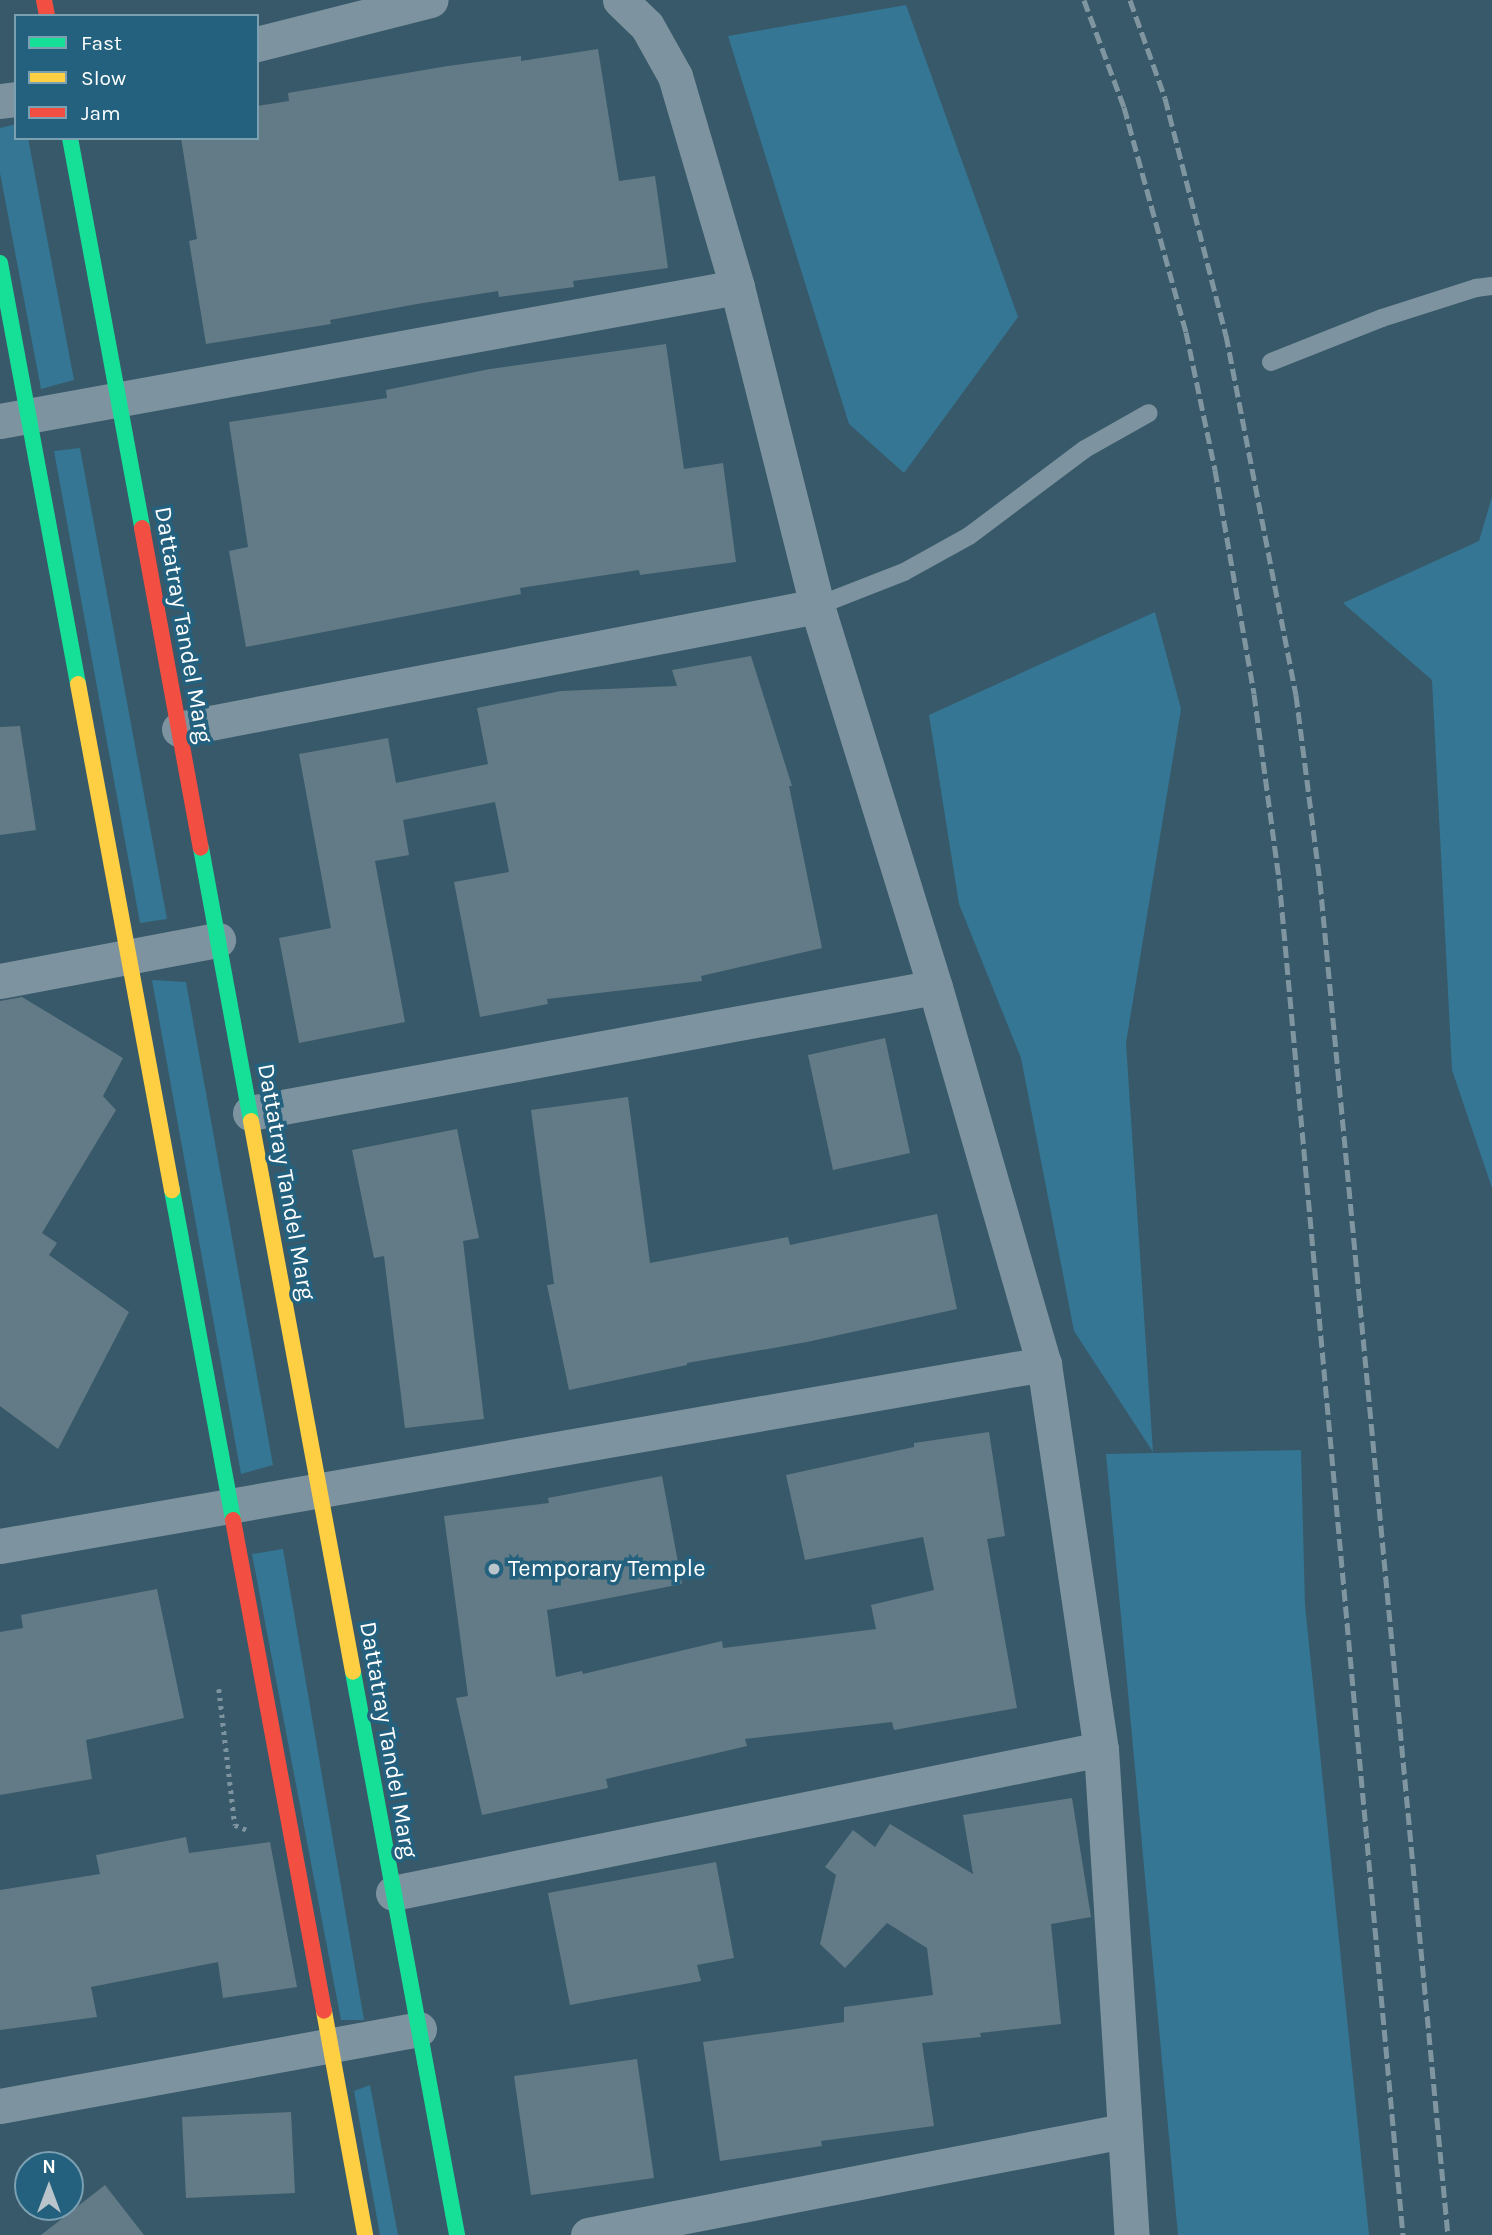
<!DOCTYPE html>
<html>
<head>
<meta charset="utf-8">
<style>
  body { margin:0 }
  #map { position:relative; width:1492px; height:2235px; overflow:hidden; background:#385969; font-family:Karla,sans-serif }
  div>[style] { position:absolute }
  .green>* { inset:0; background:#347693 }
  .building>* { inset:0; background:#627b87 }
  .path>* { height:4.5px; margin-top:-2.25px; transform-origin:0; background:repeating-linear-gradient(90deg,#7d94a0 0 3.5px,transparent 0 8.5px) }
  .lane>* { height:18px; margin:-9px; padding:0 9px; transform-origin:9px; border-radius:9px; background:#7d94a0 }
  .street>* { height:35px; margin:-17.5px; padding:0 17.5px; transform-origin:17.5px; border-radius:17.5px; background:#7d94a0 }
  .fast>* { height:16px; margin:-8px; padding:0 8px; transform-origin:8px; border-radius:8px; background:#16e098 }
  .slow>* { height:16px; margin:-8px; padding:0 8px; transform-origin:8px; border-radius:8px; background:#ffcf43 }
  .jam>* { height:16px; margin:-8px; padding:0 8px; transform-origin:8px; border-radius:8px; background:#f24e42 }
  .rail>* { height:5px; margin-top:-2.5px; transform-origin:0; background:repeating-linear-gradient(90deg,#7f95a0 0 12px,transparent 0 17px) }
  .dots>* { width:19px; height:19px; translate:-50% -50%; box-sizing:border-box; border:4px solid #23617e; border-radius:50% }
  span { translate:-50% -50%; white-space:nowrap; text-align:center; line-height:1.15; -webkit-text-stroke:7px #23617e; paint-order:stroke }
  .street-label { font-size:24px; color:#fff }
  .poi-label { font-size:24px; color:#fff }
  .left { translate:0 -50%; text-align:left }
  .legend { position:absolute; left:14px; top:14px; width:245px; height:126px; box-sizing:border-box; background:#23617e; border:2px solid #7ba0b2; margin:0; padding:9px 12px; list-style:none; font-size:21px; color:#fff }
  .legend li { display:flex; align-items:center; gap:14px; height:35px }
  .legend b { width:35px; border:2px solid #7ba0b2 }
  .north { position:absolute; left:14px; top:2151px; width:70px; height:70px; box-sizing:border-box; background:#23617e; border:2px solid #7ba0b2; border-radius:50%; rotate:0deg; font-size:19px; font-weight:700; line-height:28px; text-align:center; color:#fff }
  .north::after { content:''; display:block; margin:auto; width:24px; height:32px; background:#b9c5ca; clip-path:polygon(50% 0,100% 100%,50% 72%,0 100%) }
</style>
</head>
<body>
<div id="map">
  <div class="green">
    <i style="clip-path:polygon(906px 5px,1018px 317px,904px 473px,849px 424px,728px 36px)"></i>
    <i style="clip-path:polygon(16px 124px,16px 138px,28px 138px,74px 380px,41px 389px,0 173px,0 128px)"></i>
    <i style="clip-path:polygon(80px 448px,167px 919px,140px 923px,54px 451px)"></i>
    <i style="clip-path:polygon(1492px 497px,1492px 1188px,1452px 1070px,1432px 680px,1343px 603px,1479px 541px)"></i>
    <i style="clip-path:polygon(1155px 612px,1181px 709px,1126px 1043px,1153px 1452px,1074px 1331px,1021px 1058px,959px 904px,929px 715px)"></i>
    <i style="clip-path:polygon(152px 980px,186px 982px,273px 1465px,241px 1474px)"></i>
    <i style="clip-path:polygon(1301px 1450px,1305px 1605px,1369px 2235px,1178px 2235px,1106px 1454px)"></i>
    <i style="clip-path:polygon(283px 1549px,364px 2020px,341px 2020px,252px 1554px)"></i>
    <i style="clip-path:polygon(370px 2085px,398px 2235px,380px 2235px,354px 2091px)"></i>
  </div>
  <div class="building">
    <i style="clip-path:polygon(598px 49px,619px 181px,655px 176px,668px 268px,573px 281px,574px 287px,499px 297px,498px 291px,417px 304px,330px 320px,331px 324px,206px 344px,189px 241px,197px 239px,181px 138px,257px 138px,257px 106px,289px 101px,288px 93px,448px 66px,521px 56px,521px 61px)"></i>
    <i style="clip-path:polygon(666px 344px,684px 469px,723px 463px,736px 562px,640px 575px,639px 570px,520px 588px,521px 594px,246px 647px,229px 551px,248px 547px,229px 422px,387px 398px,386px 390px,490px 369px)"></i>
    <i style="clip-path:polygon(751px 656px,792px 786px,789px 786px,822px 948px,701px 976px,702px 981px,547px 999px,548px 1004px,480px 1017px,454px 882px,509px 872px,495px 802px,403px 820px,409px 855px,375px 861px,405px 1022px,299px 1043px,279px 938px,331px 928px,299px 754px,388px 738px,396px 783px,488px 764px,477px 708px,561px 691px,677px 686px,672px 670px)"></i>
    <i style="clip-path:polygon(20px 726px,36px 830px,0 835px,0 727px)"></i>
    <i style="clip-path:polygon(22px 997px,123px 1058px,103px 1096px,116px 1110px,42px 1233px,57px 1243px,49px 1255px,129px 1312px,58px 1449px,0 1406px,0 1001px)"></i>
    <i style="clip-path:polygon(885px 1038px,910px 1153px,833px 1170px,808px 1055px)"></i>
    <i style="clip-path:polygon(628px 1097px,650px 1263px,788px 1237px,790px 1245px,937px 1214px,957px 1309px,807px 1342px,687px 1363px,687px 1365px,569px 1390px,547px 1285px,554px 1284px,531px 1110px)"></i>
    <i style="clip-path:polygon(457px 1129px,479px 1238px,463px 1241px,484px 1419px,405px 1428px,384px 1256px,374px 1258px,352px 1150px)"></i>
    <i style="clip-path:polygon(989px 1432px,1005px 1536px,987px 1539px,1017px 1708px,894px 1730px,892px 1722px,745px 1739px,747px 1746px,606px 1779px,608px 1788px,482px 1815px,456px 1698px,468px 1696px,444px 1516px,549px 1503px,548px 1498px,662px 1476px,682px 1584px,547px 1610px,556px 1677px,582px 1671px,583px 1674px,722px 1641px,723px 1648px,876px 1629px,871px 1605px,934px 1590px,923px 1537px,805px 1560px,786px 1475px,914px 1447px,914px 1443px)"></i>
    <i style="clip-path:polygon(157px 1589px,184px 1718px,86px 1740px,92px 1779px,0 1795px,0 1632px,23px 1628px,21px 1615px)"></i>
    <i style="clip-path:polygon(1072px 1798px,1091px 1917px,1051px 1924px,1061px 2024px,980px 2033px,981px 2037px,922px 2043px,934px 2126px,821px 2141px,822px 2146px,720px 2161px,703px 2042px,844px 2022px,844px 2007px,933px 1995px,927px 1948px,887px 1923px,845px 1968px,820px 1944px,836px 1875px,825px 1867px,853px 1830px,875px 1847px,890px 1824px,973px 1874px,963px 1815px)"></i>
    <i style="clip-path:polygon(186px 1837px,189px 1853px,270px 1842px,297px 1987px,223px 1998px,218px 1962px,91px 1987px,97px 2017px,0 2030px,0 1890px,100px 1874px,96px 1855px)"></i>
    <i style="clip-path:polygon(716px 1862px,734px 1958px,697px 1965px,701px 1981px,570px 2005px,548px 1893px)"></i>
    <i style="clip-path:polygon(637px 2059px,654px 2178px,531px 2195px,514px 2076px)"></i>
    <i style="clip-path:polygon(291px 2112px,295px 2193px,186px 2198px,182px 2117px)"></i>
    <i style="clip-path:polygon(105px 2185px,144px 2235px,41px 2235px)"></i>
  </div>
  <div class="path">
    <i style="left:219px;top:1689px;width:137px;rotate:83.3deg"></i>
    <i style="left:235px;top:1825px;width:16px;rotate:22deg"></i>
  </div>
  <div class="lane">
    <i style="left:1271px;top:362px;width:119px;rotate:-21.6deg"></i>
    <i style="left:1382px;top:318px;width:99px;rotate:-17.7deg"></i>
    <i style="left:1476px;top:288px;width:16px;rotate:-7deg"></i>
    <i style="left:817px;top:606px;width:93px;rotate:-21.3deg"></i>
    <i style="left:904px;top:572px;width:74px;rotate:-29deg"></i>
    <i style="left:969px;top:536px;width:145px;rotate:-36.9deg"></i>
    <i style="left:1085px;top:449px;width:73px;rotate:-29.4deg"></i>
  </div>
  <div class="street">
    <i style="left:620px;top:0;width:37px;rotate:44deg"></i>
    <i style="left:647px;top:26px;width:57px;rotate:60.8deg"></i>
    <i style="left:675px;top:76px;width:220px;rotate:73.6deg"></i>
    <i style="left:737px;top:287px;width:329px;rotate:75.9deg"></i>
    <i style="left:817px;top:606px;width:399px;rotate:72.8deg"></i>
    <i style="left:935px;top:987px;width:392px;rotate:73.9deg"></i>
    <i style="left:1044px;top:1364px;width:389px;rotate:81.6deg"></i>
    <i style="left:1101px;top:1749px;width:487px;rotate:86.4deg"></i>
    <i style="left:257px;top:44px;width:179px;rotate:-14.2deg"></i>
    <i style="left:0;top:101px;width:16px;rotate:-7deg"></i>
    <i style="left:0;top:421px;width:749px;rotate:-10.3deg"></i>
    <i style="left:179px;top:729px;width:650px;rotate:-10.91deg"></i>
    <i style="left:0;top:981px;width:222px;rotate:-10.7deg"></i>
    <i style="left:250px;top:1113px;width:696px;rotate:-10.42deg"></i>
    <i style="left:0;top:1546px;width:1060px;rotate:-9.89deg"></i>
    <i style="left:393px;top:1893px;width:722px;rotate:-11.5deg"></i>
    <i style="left:0;top:2106px;width:426px;rotate:-10.4deg"></i>
    <i style="left:588px;top:2235px;width:545px;rotate:-11deg"></i>
  </div>
  <div class="fast">
    <i style="left:70px;top:138px;width:397px;rotate:79.5deg"></i>
    <i style="left:0;top:263px;width:428px;rotate:79.5deg"></i>
    <i style="left:201px;top:848px;width:278px;rotate:79.6deg"></i>
    <i style="left:172px;top:1190px;width:336px;rotate:79.5deg"></i>
    <i style="left:353px;top:1672px;width:573px;rotate:79.53deg"></i>
  </div>
  <div class="slow">
    <i style="left:78px;top:684px;width:515px;rotate:79.48deg"></i>
    <i style="left:251px;top:1121px;width:560px;rotate:79.51deg"></i>
    <i style="left:324px;top:2011px;width:228px;rotate:79.6deg"></i>
  </div>
  <div class="jam">
    <i style="left:44px;top:0;width:16px;rotate:79deg"></i>
    <i style="left:142px;top:528px;width:325px;rotate:79.6deg"></i>
    <i style="left:233px;top:1520px;width:499px;rotate:79.5deg"></i>
  </div>
  <div class="rail">
    <i style="left:1084px;top:0;width:114px;rotate:69.5deg"></i>
    <i style="left:1124px;top:107px;width:233px;rotate:74.6deg"></i>
    <i style="left:1186px;top:332px;width:141px;rotate:78.1deg"></i>
    <i style="left:1215px;top:470px;width:227px;rotate:80.1deg"></i>
    <i style="left:1254px;top:694px;width:186px;rotate:82.3deg"></i>
    <i style="left:1279px;top:878px;width:1363px;rotate:84.78deg"></i>
    <i style="left:1130px;top:0;width:104px;rotate:70.3deg"></i>
    <i style="left:1165px;top:98px;width:245px;rotate:75.6deg"></i>
    <i style="left:1226px;top:335px;width:367px;rotate:79deg"></i>
    <i style="left:1296px;top:695px;width:189px;rotate:82.7deg"></i>
    <i style="left:1320px;top:882px;width:1359px;rotate:84.6deg"></i>
  </div>
  <div class="dots">
    <i style="left:494px;top:1569px;background:#b9c5ca"></i>
  </div>
  <div class="street-label">
    <span style="left:183px;top:625px;rotate:80deg">Dattatray Tandel Marg</span>
    <span style="left:286px;top:1182px;rotate:80deg">Dattatray Tandel Marg</span>
    <span style="left:388px;top:1740px;rotate:80deg">Dattatray Tandel Marg</span>
  </div>
  <div class="poi-label">
    <span class="left" style="left:508px;top:1569px">Temporary Temple</span>
  </div>
  <ul class="legend">
  <li><b style="height:9px;background:#16e098"></b>Fast</li>
  <li><b style="height:9px;background:#ffcf43"></b>Slow</li>
  <li><b style="height:9px;background:#f24e42"></b>Jam</li>
  </ul>
  <div class="north">N</div>
</div>
</body>
</html>
